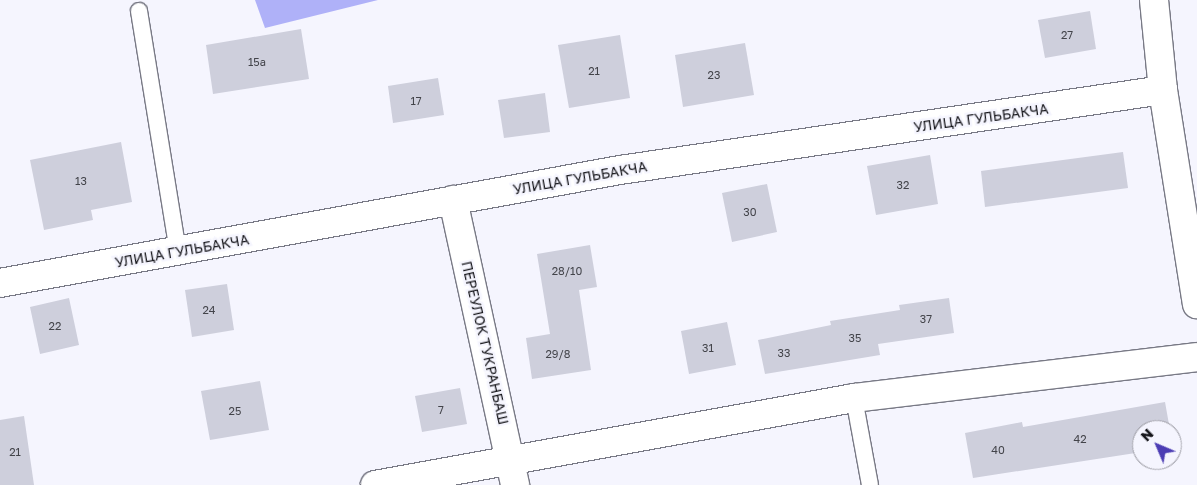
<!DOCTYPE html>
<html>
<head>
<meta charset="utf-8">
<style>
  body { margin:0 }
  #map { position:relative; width:1197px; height:485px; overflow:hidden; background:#f5f5fe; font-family:"Golos Text",sans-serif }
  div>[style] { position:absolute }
  .forest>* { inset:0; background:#afb1f8 }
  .building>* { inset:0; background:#cecfdc }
  .roads { filter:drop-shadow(1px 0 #787985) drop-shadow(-1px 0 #787985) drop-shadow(0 1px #787985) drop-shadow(0 -1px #787985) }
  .service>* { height:16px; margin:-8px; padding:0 8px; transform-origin:8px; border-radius:8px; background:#fff }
  .minor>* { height:28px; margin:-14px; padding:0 14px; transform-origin:14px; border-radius:14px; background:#fff }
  span { translate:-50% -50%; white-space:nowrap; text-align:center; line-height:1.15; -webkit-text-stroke:4.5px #f5f5fe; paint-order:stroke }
  .number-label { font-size:11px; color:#43444a }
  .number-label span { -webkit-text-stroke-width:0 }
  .street-label { font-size:14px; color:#15151a }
  .north { position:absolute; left:1132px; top:420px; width:50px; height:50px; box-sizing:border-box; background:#f5f5fe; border:1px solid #9b9ba3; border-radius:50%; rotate:315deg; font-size:14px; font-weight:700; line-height:20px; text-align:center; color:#15151a }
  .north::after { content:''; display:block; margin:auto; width:18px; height:22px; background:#4c3db4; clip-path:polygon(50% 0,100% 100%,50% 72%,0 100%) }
</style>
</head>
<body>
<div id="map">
  <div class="forest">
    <i style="clip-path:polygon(255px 0,378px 0,265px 28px)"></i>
  </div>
  <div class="building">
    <i style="clip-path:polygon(1090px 11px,1096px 49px,1045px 58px,1038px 20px)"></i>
    <i style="clip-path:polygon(301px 29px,309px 79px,213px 94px,206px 45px)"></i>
    <i style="clip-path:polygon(620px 35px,630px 98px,569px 108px,558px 45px)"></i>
    <i style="clip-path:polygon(745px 43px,754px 95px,683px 107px,675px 55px)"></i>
    <i style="clip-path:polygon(438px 78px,444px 115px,393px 123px,388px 86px)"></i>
    <i style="clip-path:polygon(545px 93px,550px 132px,504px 138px,498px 100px)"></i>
    <i style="clip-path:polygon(121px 142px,132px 202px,91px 210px,93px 220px,44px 230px,30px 160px)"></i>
    <i style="clip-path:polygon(1123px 152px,1128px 188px,985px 207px,981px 171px)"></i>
    <i style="clip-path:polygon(930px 155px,938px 204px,876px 215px,867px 166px)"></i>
    <i style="clip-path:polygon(767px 184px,777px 232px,732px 242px,722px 193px)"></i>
    <i style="clip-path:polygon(590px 245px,597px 287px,579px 290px,591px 370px,532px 379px,526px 338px,550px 334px,537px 254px)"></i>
    <i style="clip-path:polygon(227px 284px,234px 330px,192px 337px,185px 290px)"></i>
    <i style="clip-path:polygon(69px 298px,79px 345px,40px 354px,30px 307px)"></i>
    <i style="clip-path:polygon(949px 298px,954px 333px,878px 344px,880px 355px,765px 374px,758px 340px,831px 325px,830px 321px,900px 310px,899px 305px)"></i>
    <i style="clip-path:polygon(727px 322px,736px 365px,689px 374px,681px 331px)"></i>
    <i style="clip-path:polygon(260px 381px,269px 430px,210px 440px,201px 391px)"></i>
    <i style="clip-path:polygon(460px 388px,467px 424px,422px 432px,415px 396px)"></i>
    <i style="clip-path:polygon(1165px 402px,1170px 430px,1142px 430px,1142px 452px,973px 478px,965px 433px,1022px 422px,1023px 427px)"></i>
    <i style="clip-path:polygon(24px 416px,34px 485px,0 485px,0 420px)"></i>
  </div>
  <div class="roads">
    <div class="service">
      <i style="left:139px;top:11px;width:244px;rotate:80.8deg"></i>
      <i style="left:854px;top:398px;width:88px;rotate:79.6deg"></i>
    </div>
    <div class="minor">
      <i style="left:1154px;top:0;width:90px;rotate:84.3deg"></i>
      <i style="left:1163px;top:90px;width:217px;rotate:81deg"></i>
      <i style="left:453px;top:200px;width:292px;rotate:77.7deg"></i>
      <i style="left:0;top:283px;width:630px;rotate:-10.33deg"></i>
      <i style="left:620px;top:170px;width:549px;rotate:-8.38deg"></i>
      <i style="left:375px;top:485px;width:487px;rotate:-10.3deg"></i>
      <i style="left:854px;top:398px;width:345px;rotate:-6.8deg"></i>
    </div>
  </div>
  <div class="number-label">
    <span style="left:1067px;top:35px">27</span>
    <span style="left:257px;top:62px">15а</span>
    <span style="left:594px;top:71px">21</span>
    <span style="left:714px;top:75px">23</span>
    <span style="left:416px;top:101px">17</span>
    <span style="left:81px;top:181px">13</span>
    <span style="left:903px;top:185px">32</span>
    <span style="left:750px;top:212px">30</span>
    <span style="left:567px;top:271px">28/10</span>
    <span style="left:209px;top:310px">24</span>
    <span style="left:926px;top:319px">37</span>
    <span style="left:55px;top:326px">22</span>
    <span style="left:855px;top:338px">35</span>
    <span style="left:708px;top:348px">31</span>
    <span style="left:784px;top:353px">33</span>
    <span style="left:558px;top:354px">29/8</span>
    <span style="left:441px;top:410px">7</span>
    <span style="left:235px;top:411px">25</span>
    <span style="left:1080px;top:439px">42</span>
    <span style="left:998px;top:450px">40</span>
    <span style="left:15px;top:452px">21</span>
  </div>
  <div class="street-label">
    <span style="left:981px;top:118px;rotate:-8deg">УЛИЦА ГУЛЬБАКЧА</span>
    <span style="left:580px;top:178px;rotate:-10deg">УЛИЦА ГУЛЬБАКЧА</span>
    <span style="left:182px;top:251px;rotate:-10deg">УЛИЦА ГУЛЬБАКЧА</span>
    <span style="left:485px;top:343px;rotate:77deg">ПЕРЕУЛОК ТУКРАНБАШ</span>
  </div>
  <div class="north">N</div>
</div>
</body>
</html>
